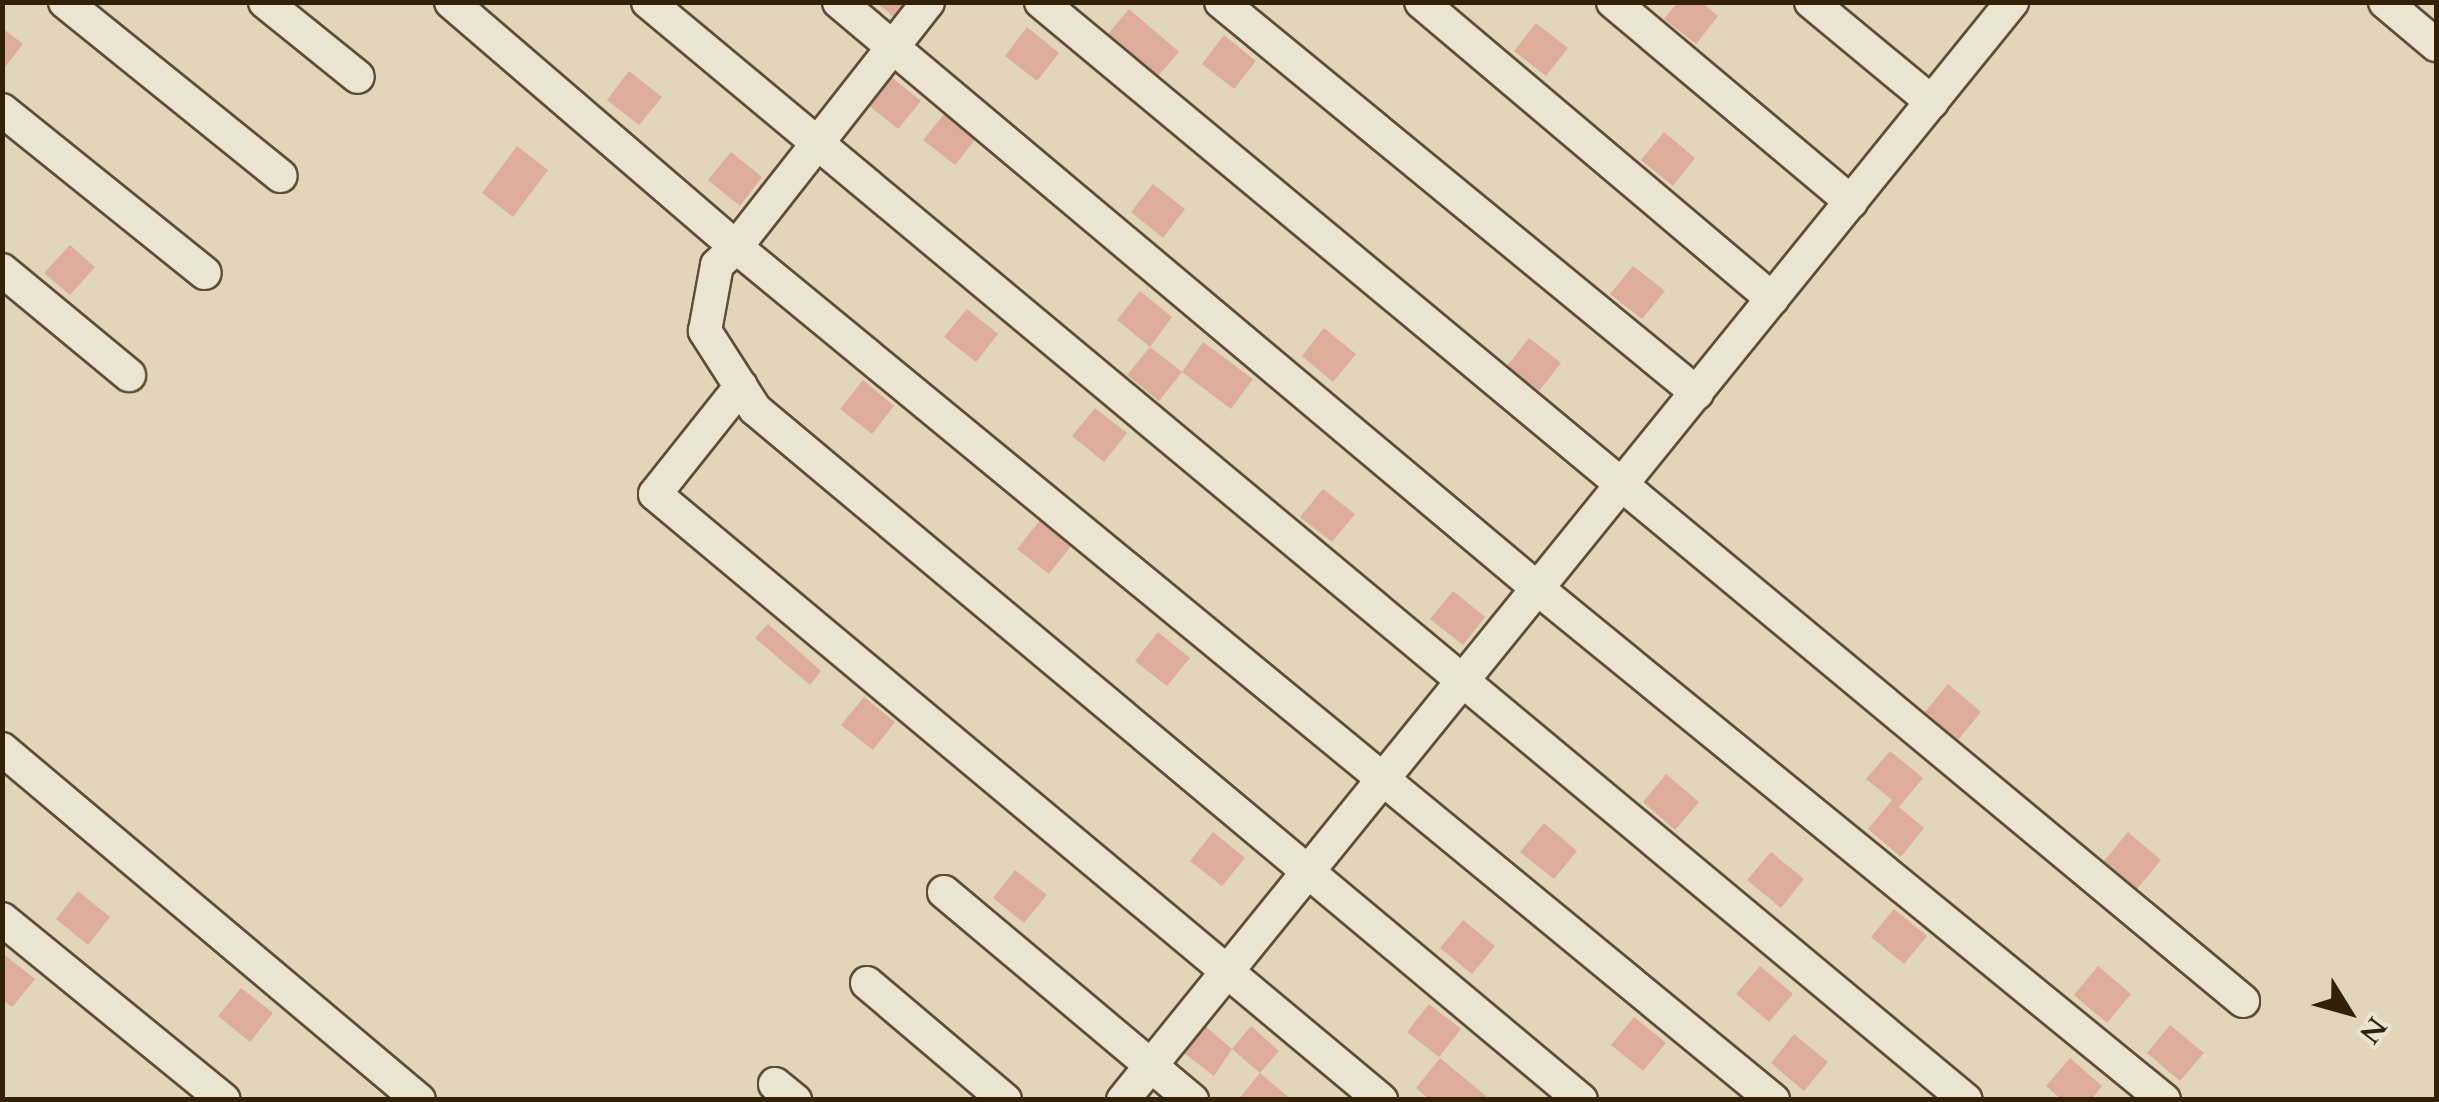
<!DOCTYPE html>
<html>
<head>
<meta charset="utf-8">
<style>
  body { margin:0 }
  #map { position:relative; width:2439px; height:1102px; overflow:hidden; background:#e1d5bc; font-family:Cardo,serif }
  div>[style] { position:absolute }
  .building>* { inset:0; background:#deac9d }
  .roads { filter:drop-shadow(2px 0 #5e4e34) drop-shadow(-2px 0 #5e4e34) drop-shadow(0 2px #5e4e34) drop-shadow(0 -2px #5e4e34) }
  .street>* { height:32px; margin:-16px; padding:0 16px; transform-origin:16px; border-radius:16px; background:#ece4d3 }
  span { translate:-50% -50%; white-space:nowrap; text-align:center; line-height:1.15; -webkit-text-stroke:9px #ece4d3; paint-order:stroke }
  .frame { position:absolute; inset:0; border:5px solid #322107; pointer-events:none }
  .north { position:absolute; left:2299px; top:962px; width:100px; height:100px; -webkit-text-stroke:8px #ece4d3; paint-order:stroke; rotate:127deg; font-size:28px; font-weight:700; line-height:40px; text-align:center; color:#322107 }
  .north::after { content:''; display:block; margin:auto; width:35px; height:45px; background:#322107; clip-path:polygon(50% 0,100% 100%,50% 72%,0 100%) }
</style>
</head>
<body>
<div id="map">
  <div class="building">
    <i style="clip-path:polygon(876px 2px,905px 2px,894px 17px)"></i>
    <i style="clip-path:polygon(1678px 2px,1701px 2px,1718px 16px,1696px 44px,1664px 19px)"></i>
    <i style="clip-path:polygon(1129px 9px,1179px 52px,1157px 77px,1108px 34px)"></i>
    <i style="clip-path:polygon(1536px 23px,1568px 48px,1546px 76px,1514px 51px)"></i>
    <i style="clip-path:polygon(1027px 27px,1059px 53px,1037px 81px,1005px 56px)"></i>
    <i style="clip-path:polygon(2px 28px,23px 44px,2px 71px)"></i>
    <i style="clip-path:polygon(1224px 35px,1256px 61px,1234px 89px,1202px 64px)"></i>
    <i style="clip-path:polygon(629px 71px,662px 97px,639px 125px,607px 100px)"></i>
    <i style="clip-path:polygon(890px 76px,921px 101px,898px 129px,867px 104px)"></i>
    <i style="clip-path:polygon(946px 112px,977px 137px,955px 165px,923px 140px)"></i>
    <i style="clip-path:polygon(1664px 132px,1695px 158px,1673px 186px,1641px 160px)"></i>
    <i style="clip-path:polygon(517px 146px,548px 170px,513px 217px,482px 193px)"></i>
    <i style="clip-path:polygon(731px 152px,762px 177px,740px 206px,708px 180px)"></i>
    <i style="clip-path:polygon(1153px 184px,1185px 209px,1163px 238px,1131px 212px)"></i>
    <i style="clip-path:polygon(70px 245px,95px 267px,70px 295px,44px 273px)"></i>
    <i style="clip-path:polygon(1633px 266px,1665px 291px,1642px 319px,1610px 294px)"></i>
    <i style="clip-path:polygon(1140px 291px,1172px 317px,1150px 347px,1117px 320px)"></i>
    <i style="clip-path:polygon(967px 309px,998px 334px,976px 362px,944px 337px)"></i>
    <i style="clip-path:polygon(1324px 328px,1356px 354px,1333px 382px,1302px 356px)"></i>
    <i style="clip-path:polygon(1529px 338px,1561px 363px,1539px 391px,1507px 366px)"></i>
    <i style="clip-path:polygon(1203px 342px,1253px 379px,1231px 409px,1182px 372px)"></i>
    <i style="clip-path:polygon(1150px 347px,1182px 372px,1159px 401px,1127px 375px)"></i>
    <i style="clip-path:polygon(863px 380px,894px 406px,872px 434px,840px 409px)"></i>
    <i style="clip-path:polygon(1095px 408px,1127px 433px,1104px 462px,1072px 436px)"></i>
    <i style="clip-path:polygon(1323px 489px,1355px 514px,1332px 542px,1300px 517px)"></i>
    <i style="clip-path:polygon(1040px 520px,1071px 546px,1049px 574px,1017px 549px)"></i>
    <i style="clip-path:polygon(1453px 591px,1485px 617px,1463px 645px,1430px 619px)"></i>
    <i style="clip-path:polygon(768px 624px,821px 671px,810px 685px,755px 638px)"></i>
    <i style="clip-path:polygon(1158px 632px,1190px 658px,1167px 686px,1135px 661px)"></i>
    <i style="clip-path:polygon(1948px 684px,1981px 712px,1958px 740px,1925px 712px)"></i>
    <i style="clip-path:polygon(864px 697px,895px 722px,873px 750px,841px 725px)"></i>
    <i style="clip-path:polygon(1890px 751px,1923px 778px,1899px 807px,1924px 828px,1901px 857px,1868px 829px,1892px 800px,1866px 779px)"></i>
    <i style="clip-path:polygon(1666px 774px,1699px 802px,1675px 830px,1643px 802px)"></i>
    <i style="clip-path:polygon(1544px 823px,1577px 851px,1554px 879px,1520px 852px)"></i>
    <i style="clip-path:polygon(1213px 832px,1245px 858px,1222px 886px,1190px 861px)"></i>
    <i style="clip-path:polygon(2128px 832px,2161px 860px,2137px 889px,2104px 861px)"></i>
    <i style="clip-path:polygon(1771px 852px,1804px 879px,1781px 908px,1747px 880px)"></i>
    <i style="clip-path:polygon(1015px 870px,1047px 895px,1024px 923px,993px 898px)"></i>
    <i style="clip-path:polygon(78px 891px,110px 917px,88px 945px,56px 919px)"></i>
    <i style="clip-path:polygon(1894px 909px,1927px 936px,1904px 964px,1871px 937px)"></i>
    <i style="clip-path:polygon(1463px 920px,1495px 946px,1472px 974px,1440px 948px)"></i>
    <i style="clip-path:polygon(2px 953px,35px 979px,12px 1007px,2px 999px)"></i>
    <i style="clip-path:polygon(1760px 966px,1793px 994px,1769px 1022px,1736px 994px)"></i>
    <i style="clip-path:polygon(2098px 966px,2131px 994px,2107px 1023px,2074px 995px)"></i>
    <i style="clip-path:polygon(241px 988px,273px 1013px,250px 1042px,218px 1016px)"></i>
    <i style="clip-path:polygon(1429px 1004px,1461px 1029px,1439px 1057px,1407px 1032px)"></i>
    <i style="clip-path:polygon(1634px 1017px,1666px 1043px,1643px 1071px,1611px 1045px)"></i>
    <i style="clip-path:polygon(2170px 1025px,2204px 1053px,2180px 1081px,2147px 1053px)"></i>
    <i style="clip-path:polygon(1205px 1026px,1232px 1049px,1214px 1076px,1184px 1053px)"></i>
    <i style="clip-path:polygon(1251px 1026px,1279px 1051px,1260px 1073px,1232px 1049px)"></i>
    <i style="clip-path:polygon(1794px 1034px,1828px 1062px,1804px 1091px,1771px 1063px)"></i>
    <i style="clip-path:polygon(1440px 1058px,1491px 1100px,1430px 1100px,1416px 1088px)"></i>
    <i style="clip-path:polygon(2070px 1058px,2102px 1086px,2091px 1100px,2062px 1100px,2046px 1086px)"></i>
    <i style="clip-path:polygon(1260px 1073px,1292px 1100px,1238px 1100px)"></i>
  </div>
  <div class="roads">
    <div class="street">
      <i style="left:65px;top:2px;width:277px;rotate:38.9deg"></i>
      <i style="left:265px;top:2px;width:119px;rotate:38.9deg"></i>
      <i style="left:451px;top:2px;width:376px;rotate:40.7deg"></i>
      <i style="left:736px;top:247px;width:311px;rotate:-51.9deg"></i>
      <i style="left:648px;top:2px;width:1715px;rotate:39.8deg"></i>
      <i style="left:839px;top:2px;width:913px;rotate:40.02deg"></i>
      <i style="left:1538px;top:589px;width:808px;rotate:39.22deg"></i>
      <i style="left:1041px;top:2px;width:1563px;rotate:39.73deg"></i>
      <i style="left:1221px;top:2px;width:616px;rotate:39.4deg"></i>
      <i style="left:1421px;top:2px;width:460px;rotate:40.2deg"></i>
      <i style="left:1613px;top:2px;width:311px;rotate:40deg"></i>
      <i style="left:1811px;top:2px;width:157px;rotate:39.6deg"></i>
      <i style="left:2385px;top:2px;width:67px;rotate:40.1deg"></i>
      <i style="left:2px;top:110px;width:260px;rotate:38.8deg"></i>
      <i style="left:2px;top:270px;width:165px;rotate:39.6deg"></i>
      <i style="left:741px;top:386px;width:138px;rotate:128.5deg"></i>
      <i style="left:655px;top:494px;width:946px;rotate:39.85deg"></i>
      <i style="left:2px;top:749px;width:545px;rotate:40.09deg"></i>
      <i style="left:944px;top:892px;width:324px;rotate:40deg"></i>
      <i style="left:2px;top:919px;width:286px;rotate:39.2deg"></i>
      <i style="left:867px;top:983px;width:181px;rotate:40.3deg"></i>
      <i style="left:775px;top:1084px;width:26px;rotate:39deg"></i>
      <i style="left:1123px;top:1100px;width:1413px;rotate:-51deg"></i>
      <i style="left:1581px;top:1100px;width:1077px;rotate:-140.09deg"></i>
      <i style="left:755px;top:409px;width:93px;rotate:-122.7deg"></i>
      <i style="left:705px;top:331px;width:67px;rotate:-79.7deg"></i>
      <i style="left:717px;top:265px;width:26px;rotate:-43deg"></i>
      <i style="left:736px;top:247px;width:1343px;rotate:39.44deg"></i>
    </div>
  </div>
  <div class="frame"></div>
  <div class="north">N</div>
</div>
</body>
</html>
